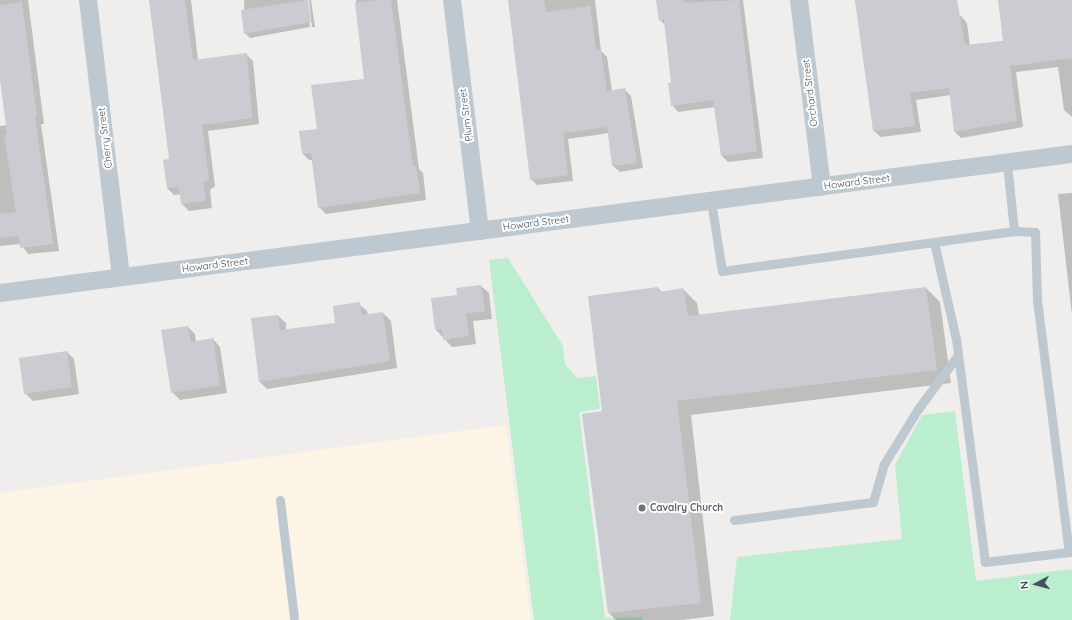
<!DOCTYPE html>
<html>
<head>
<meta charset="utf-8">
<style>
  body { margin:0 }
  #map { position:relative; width:1072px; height:620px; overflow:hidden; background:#f0eded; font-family:Quicksand,sans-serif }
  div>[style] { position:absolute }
  .commercial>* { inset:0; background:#fcf5e5 }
  .green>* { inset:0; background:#bbeece }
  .shadow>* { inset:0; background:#0003 }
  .building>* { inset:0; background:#caccd2 }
  .service>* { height:9px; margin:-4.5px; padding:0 4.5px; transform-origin:4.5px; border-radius:4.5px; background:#bdc8d0 }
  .minor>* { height:18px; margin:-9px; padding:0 9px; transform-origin:9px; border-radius:9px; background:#bdc8d0 }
  .dots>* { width:11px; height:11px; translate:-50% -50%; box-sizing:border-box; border:2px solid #fff; border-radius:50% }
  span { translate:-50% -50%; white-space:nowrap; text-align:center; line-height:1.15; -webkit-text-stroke:4px #fff; paint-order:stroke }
  .street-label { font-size:10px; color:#45515b }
  .worship-label { font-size:10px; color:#5b616d; font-weight:700 }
  .left { translate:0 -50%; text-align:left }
  .north { position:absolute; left:1016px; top:564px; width:40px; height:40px; -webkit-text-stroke:3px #fff; paint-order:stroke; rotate:264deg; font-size:11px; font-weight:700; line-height:16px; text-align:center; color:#45515b }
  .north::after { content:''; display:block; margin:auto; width:14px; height:18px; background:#45515b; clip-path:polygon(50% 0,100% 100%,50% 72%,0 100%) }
</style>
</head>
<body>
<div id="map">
  <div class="commercial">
    <i style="clip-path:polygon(506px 425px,531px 620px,0 620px,0 493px)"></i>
  </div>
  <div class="green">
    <i style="clip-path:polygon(508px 258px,563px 346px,565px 364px,577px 378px,596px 376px,600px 409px,579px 412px,605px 618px,643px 617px,643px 620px,534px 620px,489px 260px)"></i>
    <i style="clip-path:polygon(955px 411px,976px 581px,1072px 569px,1072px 620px,730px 620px,737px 557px,902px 539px,895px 465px,922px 415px)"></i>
  </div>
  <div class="shadow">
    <i style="clip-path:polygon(0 0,28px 0,44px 124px,41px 124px,59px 251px,28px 254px,21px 244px,0 246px,0 126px,7px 125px,0 70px)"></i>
    <i style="clip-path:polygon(150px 0,191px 0,198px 60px,246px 54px,253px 61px,259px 124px,208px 131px,215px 186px,210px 190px,212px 208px,189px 211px,182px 204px,181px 194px,174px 195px,167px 188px,170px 160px)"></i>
    <i style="clip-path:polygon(244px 0,307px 0,310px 27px,250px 38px,245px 33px)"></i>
    <i style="clip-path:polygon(309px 0,311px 0,315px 27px,312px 27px)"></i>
    <i style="clip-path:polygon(356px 0,397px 0,419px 169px,423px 173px,426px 200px,326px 214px,319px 207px,312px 160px,309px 160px,303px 154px,318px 130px,366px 79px)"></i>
    <i style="clip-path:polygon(509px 0,595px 0,601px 51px,607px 57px,612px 91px,625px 90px,631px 96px,643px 168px,620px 172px,613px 166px,609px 133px,568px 139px,573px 181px,537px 185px,531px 179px)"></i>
    <i style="clip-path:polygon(657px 0,743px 0,763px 158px,728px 162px,722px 156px,715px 107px,678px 112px,672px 105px,672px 84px,665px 25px,660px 20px)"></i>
    <i style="clip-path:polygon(855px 0,904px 0,906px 22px,961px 16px,967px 23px,970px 46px,1004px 41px,999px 0,1072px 0,1072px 117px,1064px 110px,1058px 67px,1016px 72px,1023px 127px,961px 138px,955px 132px,951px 95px,916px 100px,921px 132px,881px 137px,874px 131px)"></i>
    <i style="clip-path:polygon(1072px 193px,1072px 315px,1058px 194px)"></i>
    <i style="clip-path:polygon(481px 286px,489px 293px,492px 319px,473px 321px,476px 344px,452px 347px,436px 330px)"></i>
    <i style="clip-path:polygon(658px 288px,663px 293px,683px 289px,697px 303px,699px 315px,926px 288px,940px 302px,951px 383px,691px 415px,714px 616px,682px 620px,616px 620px,609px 613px,583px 415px,603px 412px)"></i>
    <i style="clip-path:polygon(359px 304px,367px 311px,368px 316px,383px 313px,391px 321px,397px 368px,267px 389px,260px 382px,278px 316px,286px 323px,286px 330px,336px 324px)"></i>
    <i style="clip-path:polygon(188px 327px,195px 334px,196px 342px,213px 339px,220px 347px,227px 393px,180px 400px,172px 392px)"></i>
    <i style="clip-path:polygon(67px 352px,74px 359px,79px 394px,33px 401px,25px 393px)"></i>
  </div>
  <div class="building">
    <i style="clip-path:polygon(149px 0,185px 0,193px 60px,247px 53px,252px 118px,202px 125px,209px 179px,203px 183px,206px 201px,181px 204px,179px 187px,167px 188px,163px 160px,169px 159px)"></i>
    <i style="clip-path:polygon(308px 0,311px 22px,244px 34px,241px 10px)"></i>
    <i style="clip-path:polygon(377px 0,391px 0,413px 166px,416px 166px,420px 193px,318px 208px,311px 153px,302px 154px,299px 131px,317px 129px,311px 85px,364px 79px,355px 3px)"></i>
    <i style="clip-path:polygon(508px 0,544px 0,546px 12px,590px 6px,596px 50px,601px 50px,607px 91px,625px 88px,637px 163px,612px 166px,607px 127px,563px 133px,568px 175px,530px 180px)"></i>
    <i style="clip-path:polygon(656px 0,683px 0,684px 3px,739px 0,757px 151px,721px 156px,713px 100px,671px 106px,668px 83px,671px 83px,664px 20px,659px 21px)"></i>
    <i style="clip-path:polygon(855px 0,957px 0,965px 45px,1003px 41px,998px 0,1072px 0,1072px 58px,1010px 66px,1017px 121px,954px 132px,949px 88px,910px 93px,915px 126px,873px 131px)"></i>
    <i style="clip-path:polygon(22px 2px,37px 117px,35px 117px,53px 244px,20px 248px,19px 236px,0 238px,0 214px,16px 212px,4px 135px,7px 134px,0 80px,0 5px)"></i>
    <i style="clip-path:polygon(481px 285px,485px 311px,466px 314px,469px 336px,443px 340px,442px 329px,435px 330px,431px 298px,457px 295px,456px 288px)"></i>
    <i style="clip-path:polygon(658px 287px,659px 292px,683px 288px,688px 316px,926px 287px,937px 370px,677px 401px,701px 603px,608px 613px,582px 414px,602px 411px,588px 296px)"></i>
    <i style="clip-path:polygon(360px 302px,362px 315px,383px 312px,390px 361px,259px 382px,251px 318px,278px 315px,280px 330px,335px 323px,333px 306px)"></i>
    <i style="clip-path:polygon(188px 326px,191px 342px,213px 338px,220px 385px,171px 393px,161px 330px)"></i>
    <i style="clip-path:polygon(67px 351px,72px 387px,24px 394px,19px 358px)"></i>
  </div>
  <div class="service">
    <i style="left:1007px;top:163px;width:68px;rotate:84.1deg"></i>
    <i style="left:711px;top:201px;width:71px;rotate:81.1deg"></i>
    <i style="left:722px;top:271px;width:295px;rotate:-7.8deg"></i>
    <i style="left:1014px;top:231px;width:21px;rotate:3deg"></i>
    <i style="left:1035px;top:232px;width:68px;rotate:88.3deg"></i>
    <i style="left:1037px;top:300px;width:254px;rotate:82.8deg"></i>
    <i style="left:1069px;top:552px;width:85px;rotate:173.2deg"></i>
    <i style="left:985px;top:562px;width:225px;rotate:-97.4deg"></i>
    <i style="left:956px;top:339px;width:99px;rotate:-102.8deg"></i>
    <i style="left:280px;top:500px;width:118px;rotate:83.2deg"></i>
    <i style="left:734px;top:520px;width:140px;rotate:-7.4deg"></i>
    <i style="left:873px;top:502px;width:40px;rotate:-74deg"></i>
    <i style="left:884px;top:464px;width:65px;rotate:-58.3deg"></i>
    <i style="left:918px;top:409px;width:67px;rotate:-53.5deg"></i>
  </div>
  <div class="minor">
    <i style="left:88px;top:0;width:279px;rotate:83.2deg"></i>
    <i style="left:452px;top:0;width:233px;rotate:83.1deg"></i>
    <i style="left:799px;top:0;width:188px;rotate:83deg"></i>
    <i style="left:0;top:293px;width:1081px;rotate:-7.39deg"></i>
  </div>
  <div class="dots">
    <i style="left:642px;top:508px;background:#6b7280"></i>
  </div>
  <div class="street-label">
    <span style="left:810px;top:93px;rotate:-97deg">Orchard Street</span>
    <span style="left:466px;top:115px;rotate:-97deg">Plum Street</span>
    <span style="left:105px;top:138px;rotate:-97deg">Cherry Street</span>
    <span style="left:857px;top:182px;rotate:-7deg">Howard Street</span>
    <span style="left:536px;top:223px;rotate:-7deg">Howard Street</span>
    <span style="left:215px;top:265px;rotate:-7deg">Howard Street</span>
  </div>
  <div class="worship-label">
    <span class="left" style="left:650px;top:508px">Cavalry Church</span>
  </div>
  <div class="north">N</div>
</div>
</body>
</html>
